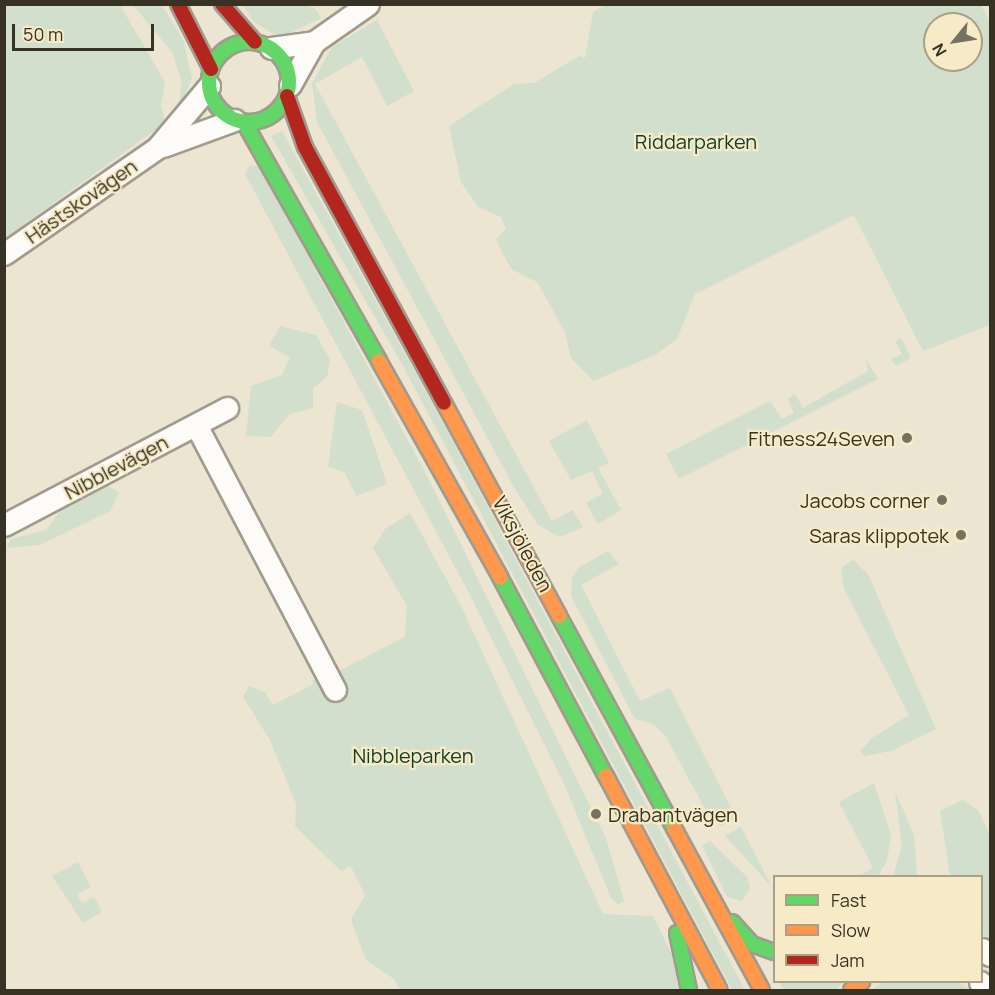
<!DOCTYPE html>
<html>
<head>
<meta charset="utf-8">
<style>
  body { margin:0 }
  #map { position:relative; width:995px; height:995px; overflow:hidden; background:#ece5d2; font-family:Manrope,sans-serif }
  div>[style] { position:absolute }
  .green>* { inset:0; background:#d2dfcc }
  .roads { filter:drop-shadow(2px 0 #a19b8d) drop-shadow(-2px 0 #a19b8d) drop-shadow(0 2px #a19b8d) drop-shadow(0 -2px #a19b8d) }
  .street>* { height:21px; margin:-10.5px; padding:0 10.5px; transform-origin:10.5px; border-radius:10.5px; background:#fcfbf8 }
  .fast>* { height:14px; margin:-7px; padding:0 7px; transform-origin:7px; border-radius:7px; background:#63d668 }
  .fast>.ring { margin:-7px; padding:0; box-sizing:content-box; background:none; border:14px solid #63d668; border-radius:50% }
  .slow>* { height:14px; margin:-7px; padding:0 7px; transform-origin:7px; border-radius:7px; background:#ff974d }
  .jam>* { height:14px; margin:-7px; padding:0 7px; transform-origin:7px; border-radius:7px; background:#b3261e }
  .dots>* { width:16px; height:16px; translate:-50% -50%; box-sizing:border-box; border:3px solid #f6eac7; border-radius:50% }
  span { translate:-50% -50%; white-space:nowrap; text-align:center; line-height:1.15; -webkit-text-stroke:4.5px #f6eac7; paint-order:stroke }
  .park-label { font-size:20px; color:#0d3e27 }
  .street-label { font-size:20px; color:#363224 }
  .poi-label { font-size:20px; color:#363224 }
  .right { translate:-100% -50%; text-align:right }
  .left { translate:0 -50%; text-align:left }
  .frame { position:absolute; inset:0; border:6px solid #363224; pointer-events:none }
  .legend { position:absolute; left:773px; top:875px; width:210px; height:108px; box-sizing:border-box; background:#f6eac7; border:2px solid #a9a086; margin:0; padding:8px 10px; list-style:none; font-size:18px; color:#363224 }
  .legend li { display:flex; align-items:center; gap:12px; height:30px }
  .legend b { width:30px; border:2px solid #a9a086 }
  .north { position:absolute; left:923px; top:12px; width:60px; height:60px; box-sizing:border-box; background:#f6eac7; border:2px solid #a9a086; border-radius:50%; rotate:240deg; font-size:16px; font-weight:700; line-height:24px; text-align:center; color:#363224 }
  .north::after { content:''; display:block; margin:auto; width:21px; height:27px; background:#767161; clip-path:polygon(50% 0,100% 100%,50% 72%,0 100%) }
  .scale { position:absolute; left:12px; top:24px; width:142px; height:27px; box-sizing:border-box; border:3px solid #363224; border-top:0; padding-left:8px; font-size:18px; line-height:21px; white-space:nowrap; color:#363224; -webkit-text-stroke:4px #f6eac7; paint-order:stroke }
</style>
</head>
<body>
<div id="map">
  <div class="green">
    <i style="clip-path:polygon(evenodd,608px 4px,981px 5px,990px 22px,990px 325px,923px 351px,854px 215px,695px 294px,677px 339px,655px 355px,593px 381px,571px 358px,565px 332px,537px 282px,511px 269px,496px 240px,506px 228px,501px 217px,478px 207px,461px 182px,449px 126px,514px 84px,534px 83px,579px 56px,585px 58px,593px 12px,608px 4px,935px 24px,971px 24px,971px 60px,935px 60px,935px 24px)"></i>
    <i style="clip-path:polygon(4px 5px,120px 5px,165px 82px,161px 105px,165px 123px,5px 238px)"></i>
    <i style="clip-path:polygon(133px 5px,162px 5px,183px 40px,192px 78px,178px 111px,182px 83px,172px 52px)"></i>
    <i style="clip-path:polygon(243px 5px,301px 5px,315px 8px,321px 18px,280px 38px,253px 21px)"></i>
    <i style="clip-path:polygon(377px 20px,414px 91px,387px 106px,362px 57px,315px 84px,552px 521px,573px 510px,583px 527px,560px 537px,538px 525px,515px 489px,317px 122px,312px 83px,332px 47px)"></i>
    <i style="clip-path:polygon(282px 131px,442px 421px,745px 990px,732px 990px,403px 366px,271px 136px)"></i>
    <i style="clip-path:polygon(250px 165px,260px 167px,426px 474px,606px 838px,624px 901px,618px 904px,611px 898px,565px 786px,470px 595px,245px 174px)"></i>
    <i style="clip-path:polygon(280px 326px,316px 335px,330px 360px,327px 377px,313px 388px,313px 408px,290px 414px,270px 437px,246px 436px,251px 386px,282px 375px,290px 357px,269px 346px)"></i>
    <i style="clip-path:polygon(901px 338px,911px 358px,896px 366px,891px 359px,902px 354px,895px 341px)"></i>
    <i style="clip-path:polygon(865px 358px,878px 379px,679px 479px,666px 454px,770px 401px,782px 419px,794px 413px,788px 399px,795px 394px,803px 408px,868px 371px)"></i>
    <i style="clip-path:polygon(337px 402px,362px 410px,387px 484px,356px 496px,345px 473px,328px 466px)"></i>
    <i style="clip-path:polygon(587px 420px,609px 463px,598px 468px,621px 510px,598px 524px,586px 503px,603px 494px,592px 471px,571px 480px,549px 441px)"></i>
    <i style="clip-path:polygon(109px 486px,119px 493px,110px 511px,40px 545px,6px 548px,11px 539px,46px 530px,61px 510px)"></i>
    <i style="clip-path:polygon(410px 513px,462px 608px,603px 914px,653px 916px,673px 957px,679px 990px,400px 990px,394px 979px,366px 960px,351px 920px,365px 895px,350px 865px,342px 872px,295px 826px,296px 804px,270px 740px,243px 697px,249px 686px,265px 692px,273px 705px,312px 685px,313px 679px,317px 682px,405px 637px,407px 606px,373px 548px,385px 529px)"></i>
    <i style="clip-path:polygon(608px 551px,619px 564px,581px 585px,640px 701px,670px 688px,736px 818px,721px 826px,711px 820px,665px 735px,651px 723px,635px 719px,571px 596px,572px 578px,579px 567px)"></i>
    <i style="clip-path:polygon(853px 560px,868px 574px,936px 729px,891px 751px,864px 756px,860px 751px,872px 738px,909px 715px,844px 589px,841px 568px)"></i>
    <i style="clip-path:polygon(874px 783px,891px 835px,887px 860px,878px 876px,859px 876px,873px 868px,839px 802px)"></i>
    <i style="clip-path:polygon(895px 792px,914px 835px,917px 876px,893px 876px,902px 846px)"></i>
    <i style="clip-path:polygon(962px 800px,978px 810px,990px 835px,990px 942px,982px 933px,982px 876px,950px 876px,940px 811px)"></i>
    <i style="clip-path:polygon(741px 827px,772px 887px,774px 887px,772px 887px,725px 836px)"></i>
    <i style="clip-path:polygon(710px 841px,747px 877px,750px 888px,742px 901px,727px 897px,702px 845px)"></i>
    <i style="clip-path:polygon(78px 862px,91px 887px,77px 894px,82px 903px,94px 897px,102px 912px,83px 923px,52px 876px)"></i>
    <i style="clip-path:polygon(779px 982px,844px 982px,836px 990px,784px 990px)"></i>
    <i style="clip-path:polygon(884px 982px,957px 982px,972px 990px,871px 990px)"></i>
  </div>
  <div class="roads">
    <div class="street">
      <i style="left:271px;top:48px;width:43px;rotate:-7.9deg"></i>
      <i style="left:314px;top:42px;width:66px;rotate:-35.1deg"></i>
      <i style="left:290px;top:85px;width:49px;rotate:-60.8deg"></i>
      <i style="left:163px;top:146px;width:76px;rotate:-20.1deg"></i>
      <i style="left:4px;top:254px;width:186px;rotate:-34.7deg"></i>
      <i style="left:157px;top:148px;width:81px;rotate:-50deg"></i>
      <i style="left:196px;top:425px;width:299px;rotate:62.3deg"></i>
      <i style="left:4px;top:525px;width:252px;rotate:-27.7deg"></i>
      <i style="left:982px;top:949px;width:10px;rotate:37deg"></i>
      <i style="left:980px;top:982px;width:11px;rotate:45deg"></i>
    </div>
    <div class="fast">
      <i class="ring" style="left:209px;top:42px;width:66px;height:66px"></i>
      <i style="left:244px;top:122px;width:274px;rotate:60.5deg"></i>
      <i style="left:500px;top:577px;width:225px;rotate:62deg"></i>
      <i style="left:559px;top:616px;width:241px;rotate:61.5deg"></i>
      <i style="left:732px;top:922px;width:30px;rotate:48deg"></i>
      <i style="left:752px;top:944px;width:23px;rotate:20deg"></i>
      <i style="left:677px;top:933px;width:58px;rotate:78.1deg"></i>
    </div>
    <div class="slow">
      <i style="left:379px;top:361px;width:248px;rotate:60.7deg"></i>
      <i style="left:444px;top:403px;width:242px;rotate:61.6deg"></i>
      <i style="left:606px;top:776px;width:242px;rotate:62deg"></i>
      <i style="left:674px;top:828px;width:184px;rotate:61.5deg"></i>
      <i style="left:851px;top:990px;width:14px;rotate:-36deg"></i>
    </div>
    <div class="jam">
      <i style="left:178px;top:4px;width:73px;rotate:63.1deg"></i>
      <i style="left:222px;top:4px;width:50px;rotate:49deg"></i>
      <i style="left:287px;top:96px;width:54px;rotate:70.6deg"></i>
      <i style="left:305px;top:147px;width:291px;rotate:61.5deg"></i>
    </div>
  </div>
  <div class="dots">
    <i style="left:907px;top:438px;background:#767161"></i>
    <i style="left:942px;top:500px;background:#767161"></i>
    <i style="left:961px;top:535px;background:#767161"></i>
    <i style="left:596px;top:814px;background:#767161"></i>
  </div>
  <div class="park-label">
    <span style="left:696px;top:141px">Riddarparken</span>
    <span style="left:413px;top:755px">Nibbleparken</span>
  </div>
  <div class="street-label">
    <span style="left:81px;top:201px;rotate:-35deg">Hästskovägen</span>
    <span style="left:116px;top:467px;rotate:-28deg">Nibblevägen</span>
    <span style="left:523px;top:544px;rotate:62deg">Viksjöleden</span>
  </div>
  <div class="poi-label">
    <span class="right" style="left:895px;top:438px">Fitness24Seven</span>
    <span class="right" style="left:930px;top:500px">Jacobs corner</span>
    <span class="right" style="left:949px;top:535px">Saras klippotek</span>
    <span class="left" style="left:608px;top:814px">Drabantvägen</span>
  </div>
  <div class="frame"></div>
  <ul class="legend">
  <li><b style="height:8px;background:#63d668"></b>Fast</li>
  <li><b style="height:8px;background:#ff974d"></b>Slow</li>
  <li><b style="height:8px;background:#b3261e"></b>Jam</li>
  </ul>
  <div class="north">N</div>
  <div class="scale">50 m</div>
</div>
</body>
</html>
